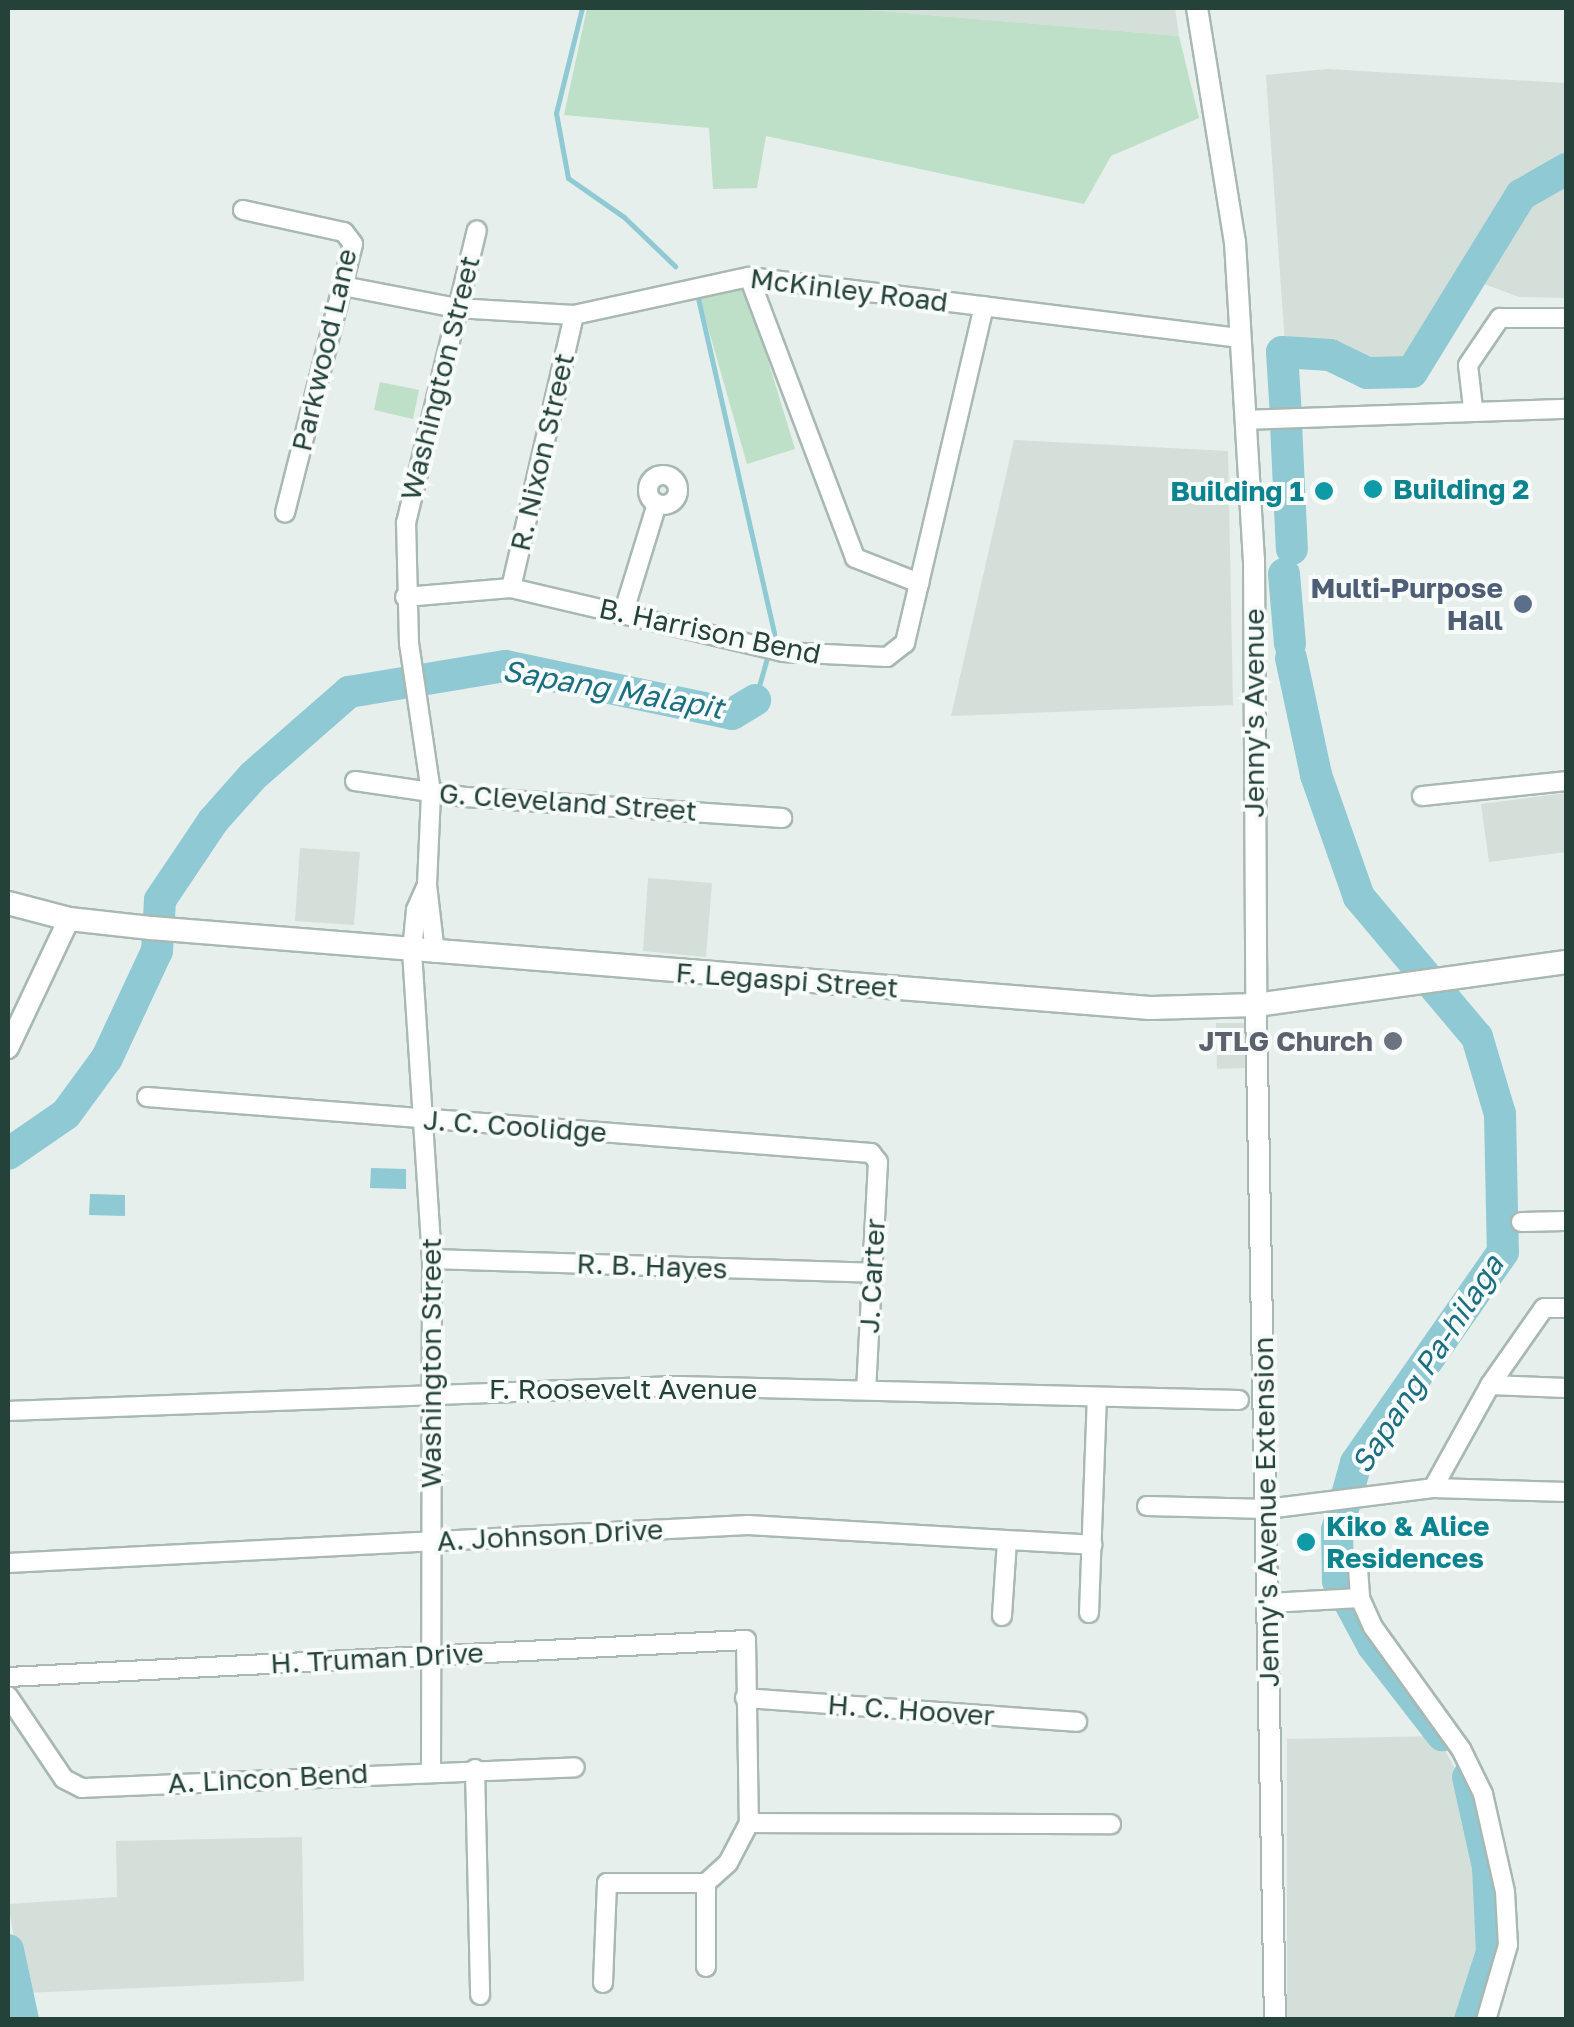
<!DOCTYPE html>
<html>
<head>
<meta charset="utf-8">
<style>
  body { margin:0 }
  #map { position:relative; width:1574px; height:2027px; overflow:hidden; background:#e6efeb; font-family:"Golos Text",sans-serif }
  div>[style] { position:absolute }
  .built>* { inset:0; background:#d4dfda }
  .green>* { inset:0; background:#bfe0c8 }
  .water>* { inset:0; background:#8ec9d4 }
  .stream>* { height:5px; margin:-2.5px; padding:0 2.5px; transform-origin:2.5px; border-radius:2.5px; background:#8ec9d4 }
  .river>* { height:32px; margin:-16px; padding:0 16px; transform-origin:16px; border-radius:16px; background:#8ec9d4 }
  .roads { filter:drop-shadow(2px 0 #a8b8b2) drop-shadow(-2px 0 #a8b8b2) drop-shadow(0 2px #a8b8b2) drop-shadow(0 -2px #a8b8b2) }
  .minor>* { height:18px; margin:-9px; padding:0 9px; transform-origin:9px; border-radius:9px; background:#fff }
  .minor>.ring { margin:-9px; padding:0; box-sizing:content-box; background:none; border:18px solid #fff; border-radius:50% }
  .tertiary>* { height:20px; margin:-10px; padding:0 10px; transform-origin:10px; border-radius:10px; background:#fff }
  .secondary>* { height:22px; margin:-11px; padding:0 11px; transform-origin:11px; border-radius:11px; background:#fff }
  .dots>* { width:28px; height:28px; translate:-50% -50%; box-sizing:border-box; border:5px solid #f7fbf9; border-radius:50% }
  span { translate:-50% -50%; white-space:nowrap; text-align:center; line-height:1.15; -webkit-text-stroke:8px #f7fbf9; paint-order:stroke }
  .street-label { font-size:28px; color:#24423a }
  .culture-label { font-size:28px; color:#0d838f; font-weight:700 }
  .left { translate:0 -50%; text-align:left }
  .right { translate:-100% -50%; text-align:right }
  .service-label { font-size:28px; color:#4e5e75; font-weight:700 }
  .worship-label { font-size:28px; color:#5b616d; font-weight:700 }
  .water-label { font-size:30px; color:#1c6f80; font-style:italic }
  .frame { position:absolute; inset:0; border:10px solid #24423a; pointer-events:none }
</style>
</head>
<body>
<div id="map">
  <div class="built">
    <i style="clip-path:polygon(845px 8px,1175px 8px,1179px 36px)"></i>
    <i style="clip-path:polygon(1327px 69px,1566px 83px,1566px 298px,1519px 297px,1471px 279px,1434px 361px,1418px 374px,1360px 378px,1330px 358px,1286px 359px,1266px 75px)"></i>
    <i style="clip-path:polygon(1014px 440px,1228px 451px,1233px 705px,951px 716px)"></i>
    <i style="clip-path:polygon(1566px 793px,1566px 852px,1489px 862px,1481px 804px)"></i>
    <i style="clip-path:polygon(300px 848px,360px 852px,354px 925px,295px 921px)"></i>
    <i style="clip-path:polygon(648px 878px,712px 883px,706px 957px,643px 951px)"></i>
    <i style="clip-path:polygon(1216px 1023px,1244px 1023px,1245px 1068px,1217px 1069px)"></i>
    <i style="clip-path:polygon(1437px 1736px,1474px 1803px,1483px 1950px,1462px 2019px,1287px 2019px,1287px 1739px)"></i>
    <i style="clip-path:polygon(302px 1837px,304px 1981px,24px 1993px,8px 1904px,117px 1897px,116px 1841px)"></i>
  </div>
  <div class="green">
    <i style="clip-path:polygon(587px 8px,845px 8px,1179px 36px,1199px 118px,1111px 156px,1084px 204px,766px 136px,757px 188px,713px 189px,709px 128px,564px 115px)"></i>
    <i style="clip-path:polygon(744px 282px,795px 449px,747px 464px,699px 296px)"></i>
    <i style="clip-path:polygon(380px 382px,419px 390px,413px 419px,374px 410px)"></i>
  </div>
  <div class="water">
    <i style="clip-path:polygon(371px 1168px,406px 1169px,406px 1189px,370px 1188px)"></i>
    <i style="clip-path:polygon(90px 1194px,125px 1195px,125px 1216px,89px 1215px)"></i>
  </div>
  <div class="stream">
    <i style="left:582px;top:8px;width:108px;rotate:103.9deg"></i>
    <i style="left:556px;top:113px;width:66px;rotate:79.5deg"></i>
    <i style="left:568px;top:178px;width:68px;rotate:34.9deg"></i>
    <i style="left:624px;top:217px;width:71px;rotate:43.9deg"></i>
    <i style="left:698px;top:298px;width:344px;rotate:77.2deg"></i>
    <i style="left:774px;top:633px;width:70px;rotate:105.8deg"></i>
  </div>
  <div class="river">
    <i style="left:1286px;top:416px;width:64px;rotate:-93.6deg"></i>
    <i style="left:1282px;top:352px;width:48px;rotate:3.6deg"></i>
    <i style="left:1330px;top:355px;width:41px;rotate:25.9deg"></i>
    <i style="left:1367px;top:373px;width:45px;rotate:-1.3deg"></i>
    <i style="left:1412px;top:372px;width:208px;rotate:-58.4deg"></i>
    <i style="left:1521px;top:195px;width:52px;rotate:-30deg"></i>
    <i style="left:1286px;top:424px;width:125px;rotate:87.3deg"></i>
    <i style="left:1284px;top:574px;width:70px;rotate:85.1deg"></i>
    <i style="left:1291px;top:658px;width:120px;rotate:77.9deg"></i>
    <i style="left:1316px;top:775px;width:129px;rotate:70.6deg"></i>
    <i style="left:1359px;top:897px;width:183px;rotate:49.9deg"></i>
    <i style="left:1477px;top:1037px;width:80px;rotate:73.4deg"></i>
    <i style="left:1500px;top:1114px;width:138px;rotate:88.8deg"></i>
    <i style="left:1503px;top:1252px;width:257px;rotate:124.9deg"></i>
    <i style="left:1356px;top:1463px;width:70px;rotate:105.8deg"></i>
    <i style="left:1337px;top:1530px;width:51px;rotate:88.9deg"></i>
    <i style="left:1338px;top:1581px;width:74px;rotate:61.7deg"></i>
    <i style="left:1373px;top:1646px;width:113px;rotate:52.2deg"></i>
    <i style="left:8px;top:1154px;width:70px;rotate:-34.6deg"></i>
    <i style="left:66px;top:1114px;width:69px;rotate:-53.8deg"></i>
    <i style="left:107px;top:1058px;width:118px;rotate:-65deg"></i>
    <i style="left:157px;top:951px;width:51px;rotate:-86.6deg"></i>
    <i style="left:160px;top:900px;width:95px;rotate:-56.1deg"></i>
    <i style="left:213px;top:821px;width:60px;rotate:-48.4deg"></i>
    <i style="left:253px;top:776px;width:128px;rotate:-41.2deg"></i>
    <i style="left:349px;top:692px;width:158px;rotate:-9.5deg"></i>
    <i style="left:505px;top:666px;width:232px;rotate:11.9deg"></i>
    <i style="left:732px;top:714px;width:27px;rotate:-31deg"></i>
    <i style="left:1468px;top:1777px;width:92px;rotate:77.5deg"></i>
    <i style="left:1488px;top:1867px;width:85px;rotate:87.3deg"></i>
    <i style="left:1492px;top:1952px;width:71px;rotate:107.9deg"></i>
    <i style="left:8px;top:1950px;width:72px;rotate:77.9deg"></i>
  </div>
  <div class="roads">
    <div class="minor">
      <i style="left:243px;top:210px;width:103px;rotate:12.3deg"></i>
      <i style="left:344px;top:232px;width:15px;rotate:53deg"></i>
      <i style="left:353px;top:244px;width:277px;rotate:104.2deg"></i>
      <i style="left:749px;top:277px;width:300px;rotate:69.3deg"></i>
      <i style="left:855px;top:558px;width:69px;rotate:21.3deg"></i>
      <i style="left:343px;top:286px;width:115px;rotate:11deg"></i>
      <i style="left:456px;top:308px;width:118px;rotate:3.4deg"></i>
      <i style="left:574px;top:315px;width:179px;rotate:-12.3deg"></i>
      <i style="left:749px;top:277px;width:495px;rotate:7.1deg"></i>
      <i style="left:1473px;top:408px;width:43px;rotate:-96.6deg"></i>
      <i style="left:1468px;top:365px;width:57px;rotate:-55.8deg"></i>
      <i style="left:1500px;top:318px;width:66px"></i>
      <i style="left:1245px;top:420px;width:321px;rotate:-2deg"></i>
      <i class="ring" style="left:648px;top:475px;width:12px;height:12px"></i>
      <i style="left:511px;top:588px;width:280px;rotate:-77deg"></i>
      <i style="left:405px;top:597px;width:106px;rotate:-4.9deg"></i>
      <i style="left:511px;top:588px;width:279px;rotate:13.2deg"></i>
      <i style="left:783px;top:652px;width:104px;rotate:2.8deg"></i>
      <i style="left:887px;top:657px;width:23px;rotate:-38deg"></i>
      <i style="left:905px;top:643px;width:346px;rotate:-76.8deg"></i>
      <i style="left:624px;top:611px;width:112px;rotate:-72.9deg"></i>
      <i style="left:355px;top:781px;width:111px;rotate:8.3deg"></i>
      <i style="left:465px;top:797px;width:318px;rotate:3.8deg"></i>
      <i style="left:1422px;top:796px;width:145px;rotate:-5.9deg"></i>
      <i style="left:427px;top:885px;width:27px;rotate:114deg"></i>
      <i style="left:416px;top:910px;width:41px;rotate:95.6deg"></i>
      <i style="left:412px;top:951px;width:309px;rotate:86.3deg"></i>
      <i style="left:432px;top:1259px;width:510px;rotate:90.11deg"></i>
      <i style="left:435px;top:953px;width:68px;rotate:-96.7deg"></i>
      <i style="left:427px;top:885px;width:93px;rotate:-87.5deg"></i>
      <i style="left:431px;top:792px;width:151px;rotate:-98.4deg"></i>
      <i style="left:409px;top:643px;width:120px;rotate:-91.4deg"></i>
      <i style="left:406px;top:523px;width:301px;rotate:-76.4deg"></i>
      <i style="left:147px;top:1097px;width:726px;rotate:4.42deg"></i>
      <i style="left:871px;top:1153px;width:11px;rotate:52deg"></i>
      <i style="left:878px;top:1162px;width:228px;rotate:93deg"></i>
      <i style="left:1521px;top:1222px;width:45px;rotate:-1.3deg"></i>
      <i style="left:432px;top:1259px;width:440px;rotate:1.8deg"></i>
      <i style="left:1490px;top:1385px;width:76px;rotate:2.3deg"></i>
      <i style="left:8px;top:1411px;width:670px;rotate:-2.14deg"></i>
      <i style="left:678px;top:1386px;width:561px;rotate:1.43deg"></i>
      <i style="left:1433px;top:1488px;width:118px;rotate:-61deg"></i>
      <i style="left:1490px;top:1385px;width:94px;rotate:-55deg"></i>
      <i style="left:1544px;top:1308px;width:22px"></i>
      <i style="left:1147px;top:1506px;width:120px;rotate:1.4deg"></i>
      <i style="left:1267px;top:1509px;width:167px;rotate:-7.2deg"></i>
      <i style="left:1433px;top:1488px;width:133px;rotate:1.7deg"></i>
      <i style="left:8px;top:1563px;width:741px;rotate:-2.94deg"></i>
      <i style="left:748px;top:1525px;width:345px;rotate:3.3deg"></i>
      <i style="left:1358px;top:1568px;width:30px;rotate:86deg"></i>
      <i style="left:1360px;top:1598px;width:32px;rotate:66deg"></i>
      <i style="left:1373px;top:1627px;width:150px;rotate:54.2deg"></i>
      <i style="left:1461px;top:1749px;width:50px;rotate:63.9deg"></i>
      <i style="left:1483px;top:1794px;width:100px;rotate:77.3deg"></i>
      <i style="left:1505px;top:1892px;width:53px;rotate:86.8deg"></i>
      <i style="left:1508px;top:1945px;width:78px;rotate:106.3deg"></i>
      <i style="left:1269px;top:1603px;width:91px;rotate:-3.1deg"></i>
      <i style="left:1089px;top:1613px;width:216px;rotate:-87.9deg"></i>
      <i style="left:1002px;top:1616px;width:75px;rotate:-86.2deg"></i>
      <i style="left:8px;top:1677px;width:739px;rotate:-2.87deg"></i>
      <i style="left:746px;top:1640px;width:183px;rotate:89.1deg"></i>
      <i style="left:749px;top:1823px;width:45px;rotate:117.7deg"></i>
      <i style="left:728px;top:1863px;width:30px;rotate:138deg"></i>
      <i style="left:706px;top:1883px;width:99px;rotate:180deg"></i>
      <i style="left:607px;top:1883px;width:100px;rotate:92.3deg"></i>
      <i style="left:8px;top:1696px;width:100px;rotate:56deg"></i>
      <i style="left:64px;top:1779px;width:20px;rotate:27deg"></i>
      <i style="left:82px;top:1788px;width:493px;rotate:-2.4deg"></i>
      <i style="left:745px;top:1698px;width:333px;rotate:4.1deg"></i>
      <i style="left:475px;top:1769px;width:226px;rotate:88.7deg"></i>
      <i style="left:749px;top:1823px;width:362px;rotate:0.2deg"></i>
      <i style="left:706px;top:1883px;width:84px;rotate:90deg"></i>
    </div>
    <div class="tertiary">
      <i style="left:1197px;top:8px;width:237px;rotate:80.8deg"></i>
      <i style="left:1235px;top:242px;width:318px;rotate:86.6deg"></i>
      <i style="left:1254px;top:559px;width:446px;rotate:89.7deg"></i>
      <i style="left:1256px;top:1005px;width:1015px;rotate:88.93deg"></i>
      <i style="left:8px;top:1048px;width:143px;rotate:-64.7deg"></i>
    </div>
    <div class="secondary">
      <i style="left:8px;top:903px;width:63px;rotate:14.7deg"></i>
      <i style="left:69px;top:919px;width:82px;rotate:6.3deg"></i>
      <i style="left:151px;top:928px;width:1002px;rotate:4.58deg"></i>
      <i style="left:1150px;top:1008px;width:106px;rotate:-1.6deg"></i>
      <i style="left:1256px;top:1005px;width:313px;rotate:-7.9deg"></i>
    </div>
  </div>
  <div class="dots">
    <i style="left:1373px;top:489px;background:#0f9aa8"></i>
    <i style="left:1324px;top:491px;background:#0f9aa8"></i>
    <i style="left:1523px;top:604px;background:#5c6f8a"></i>
    <i style="left:1393px;top:1041px;background:#6b7280"></i>
    <i style="left:1306px;top:1542px;background:#0f9aa8"></i>
  </div>
  <div class="street-label">
    <span style="left:849px;top:290px;rotate:7deg">McKinley Road</span>
    <span style="left:324px;top:350px;rotate:-77deg">Parkwood Lane</span>
    <span style="left:440px;top:378px;rotate:-76deg">Washington Street</span>
    <span style="left:542px;top:452px;rotate:-77deg">R. Nixon Street</span>
    <span style="left:710px;top:631px;rotate:12deg">B. Harrison Bend</span>
    <span style="left:1254px;top:713px;rotate:-90deg">Jenny's Avenue</span>
    <span style="left:568px;top:802px;rotate:4deg">G. Cleveland Street</span>
    <span style="left:787px;top:980px;rotate:4deg">F. Legaspi Street</span>
    <span style="left:515px;top:1126px;rotate:4deg">J. C. Coolidge</span>
    <span style="left:652px;top:1266px;rotate:2deg">R. B. Hayes</span>
    <span style="left:872px;top:1276px;rotate:-87deg">J. Carter</span>
    <span style="left:431px;top:1363px;rotate:-90deg">Washington Street</span>
    <span style="left:623px;top:1389px">F. Roosevelt Avenue</span>
    <span style="left:1266px;top:1512px;rotate:-91deg">Jenny's Avenue Extension</span>
    <span style="left:550px;top:1535px;rotate:-3deg">A. Johnson Drive</span>
    <span style="left:377px;top:1658px;rotate:-3deg">H. Truman Drive</span>
    <span style="left:911px;top:1710px;rotate:4deg">H. C. Hoover</span>
    <span style="left:268px;top:1778px;rotate:-3deg">A. Lincon Bend</span>
  </div>
  <div class="culture-label">
    <span class="left" style="left:1393px;top:489px">Building 2</span>
    <span class="right" style="left:1304px;top:491px">Building 1</span>
    <span class="left" style="left:1326px;top:1542px">Kiko &amp; Alice<br>Residences</span>
  </div>
  <div class="service-label">
    <span class="right" style="left:1503px;top:604px">Multi-Purpose<br>Hall</span>
  </div>
  <div class="worship-label">
    <span class="right" style="left:1373px;top:1041px">JTLG Church</span>
  </div>
  <div class="water-label">
    <span style="left:613px;top:689px;rotate:10deg">Sapang Malapit</span>
    <span style="left:1427px;top:1364px;rotate:-57deg">Sapang Pa-hilaga</span>
  </div>
  <div class="frame"></div>
</div>
</body>
</html>
